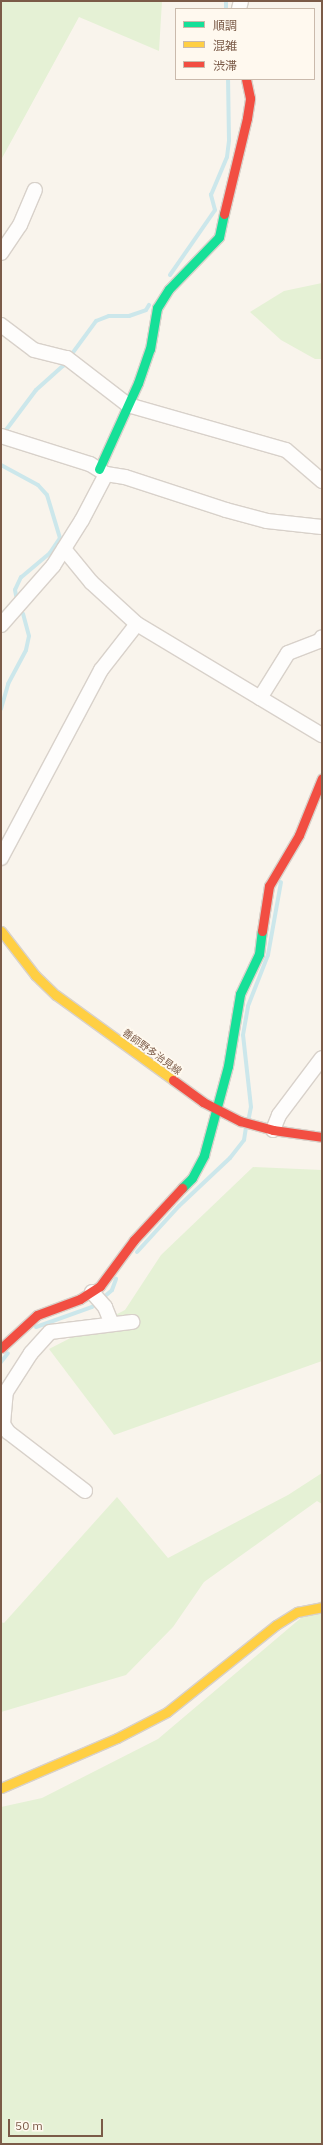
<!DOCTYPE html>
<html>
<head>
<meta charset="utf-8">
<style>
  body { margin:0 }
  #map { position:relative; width:323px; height:2145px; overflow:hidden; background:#f9f4ec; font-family:"IBM Plex Sans","Noto Sans JP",sans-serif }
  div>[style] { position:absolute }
  .green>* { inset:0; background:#e5f1d5 }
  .stream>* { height:4px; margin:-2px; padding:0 2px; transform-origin:2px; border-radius:2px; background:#cce7eb }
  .roads { filter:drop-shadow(1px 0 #d8d1ca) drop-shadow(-1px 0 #d8d1ca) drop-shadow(0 1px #d8d1ca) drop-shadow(0 -1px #d8d1ca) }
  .street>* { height:14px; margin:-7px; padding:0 7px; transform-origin:7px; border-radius:7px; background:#fefdfc }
  .fast>* { height:9px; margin:-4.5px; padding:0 4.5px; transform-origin:4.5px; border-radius:4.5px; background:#16e098 }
  .slow>* { height:9px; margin:-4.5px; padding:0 4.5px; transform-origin:4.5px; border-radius:4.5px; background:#ffcf43 }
  .jam>* { height:9px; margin:-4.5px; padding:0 4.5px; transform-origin:4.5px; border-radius:4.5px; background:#f24e42 }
  span { translate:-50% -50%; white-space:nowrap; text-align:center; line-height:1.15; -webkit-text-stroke:3.5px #fff9ef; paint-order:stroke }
  .street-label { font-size:10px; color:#7b5b48 }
  .frame { position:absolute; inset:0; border:2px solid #7b5b48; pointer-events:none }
  .legend { position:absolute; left:175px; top:8px; width:140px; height:72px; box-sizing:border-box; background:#fff9ef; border:1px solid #cabaac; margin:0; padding:5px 7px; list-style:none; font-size:12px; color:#7b5b48 }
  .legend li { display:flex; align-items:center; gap:8px; height:20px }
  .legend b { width:20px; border:1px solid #cabaac }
  .scale { position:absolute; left:8px; top:2119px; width:95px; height:18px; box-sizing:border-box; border:2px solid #7b5b48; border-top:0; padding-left:5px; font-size:12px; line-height:14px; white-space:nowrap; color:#7b5b48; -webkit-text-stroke:3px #fff9ef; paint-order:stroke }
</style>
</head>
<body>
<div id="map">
  <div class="green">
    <i style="clip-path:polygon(1px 1px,162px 1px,159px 51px,79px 17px,1px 160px)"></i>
    <i style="clip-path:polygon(322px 283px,322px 359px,315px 359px,281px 340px,250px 312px,284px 291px)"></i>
    <i style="clip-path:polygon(253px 1167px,322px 1170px,322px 1361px,114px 1435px,49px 1349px,125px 1310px,161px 1255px)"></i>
    <i style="clip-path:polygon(322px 1473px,322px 1504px,317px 1501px,204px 1582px,173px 1627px,126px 1675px,1px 1712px,1px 1622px,4px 1623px,117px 1497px,168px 1558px,288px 1495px)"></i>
    <i style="clip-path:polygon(322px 1600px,322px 2144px,1px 2144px,1px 1807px,42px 1798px,158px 1739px)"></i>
  </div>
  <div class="stream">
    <i style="left:226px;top:1px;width:8px;rotate:90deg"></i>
    <i style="left:170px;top:275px;width:79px;rotate:-55.3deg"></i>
    <i style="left:215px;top:210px;width:16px;rotate:-105deg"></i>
    <i style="left:211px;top:195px;width:41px;rotate:-67.2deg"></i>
    <i style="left:227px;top:157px;width:17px;rotate:-83deg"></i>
    <i style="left:229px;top:140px;width:61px;rotate:-90.9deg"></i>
    <i style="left:3px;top:434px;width:55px;rotate:-53.1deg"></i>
    <i style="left:36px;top:390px;width:36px;rotate:-42deg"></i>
    <i style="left:63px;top:366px;width:56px;rotate:-53.7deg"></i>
    <i style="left:96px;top:321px;width:14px;rotate:-21deg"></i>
    <i style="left:109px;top:316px;width:20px"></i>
    <i style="left:129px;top:316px;width:18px;rotate:-19deg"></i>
    <i style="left:146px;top:310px;width:6px;rotate:-59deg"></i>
    <i style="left:1px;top:465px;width:42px;rotate:28.4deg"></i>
    <i style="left:38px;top:485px;width:13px;rotate:48deg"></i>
    <i style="left:47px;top:495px;width:45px;rotate:73.2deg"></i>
    <i style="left:60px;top:538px;width:18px;rotate:124deg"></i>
    <i style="left:50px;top:553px;width:38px;rotate:140deg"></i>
    <i style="left:21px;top:577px;width:14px;rotate:115deg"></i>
    <i style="left:15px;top:590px;width:10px;rotate:79deg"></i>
    <i style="left:1px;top:709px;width:26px;rotate:-74deg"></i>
    <i style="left:8px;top:684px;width:38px;rotate:-62deg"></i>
    <i style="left:26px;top:650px;width:14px;rotate:-78deg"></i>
    <i style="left:29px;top:636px;width:23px;rotate:-105deg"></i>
    <i style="left:249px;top:1117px;width:10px;rotate:-79deg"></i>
    <i style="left:251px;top:1107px;width:72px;rotate:-96.3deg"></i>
    <i style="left:243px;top:1035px;width:29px;rotate:-80deg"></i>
    <i style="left:248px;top:1006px;width:55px;rotate:-68.6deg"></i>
    <i style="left:268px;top:955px;width:74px;rotate:-79.9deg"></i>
    <i style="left:137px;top:1252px;width:62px;rotate:-47.6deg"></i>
    <i style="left:179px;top:1206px;width:70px;rotate:-43.3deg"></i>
    <i style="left:230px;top:1158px;width:23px;rotate:-52deg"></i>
    <i style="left:244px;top:1140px;width:12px;rotate:-81deg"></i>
    <i style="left:36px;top:1327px;width:59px;rotate:-19.7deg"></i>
    <i style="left:92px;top:1307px;width:26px;rotate:-40deg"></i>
    <i style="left:112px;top:1290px;width:12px;rotate:-70deg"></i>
    <i style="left:1px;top:1362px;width:11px;rotate:-52deg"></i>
  </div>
  <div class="roads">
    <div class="street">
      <i style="left:239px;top:9px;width:8px;rotate:-76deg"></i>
      <i style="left:1px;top:253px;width:34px;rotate:-56deg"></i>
      <i style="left:20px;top:225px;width:38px;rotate:-67deg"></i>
      <i style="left:1px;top:325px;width:41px;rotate:37.1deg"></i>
      <i style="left:34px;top:350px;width:34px;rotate:14deg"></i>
      <i style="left:67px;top:358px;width:77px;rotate:37.6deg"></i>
      <i style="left:128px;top:405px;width:164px;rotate:15.9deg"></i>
      <i style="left:286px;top:450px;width:48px;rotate:40.7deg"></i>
      <i style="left:1px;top:436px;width:93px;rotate:17.5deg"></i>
      <i style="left:90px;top:464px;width:19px;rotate:32deg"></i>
      <i style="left:106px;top:474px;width:19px;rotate:9deg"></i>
      <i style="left:125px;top:477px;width:106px;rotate:18.1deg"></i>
      <i style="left:226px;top:510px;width:42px;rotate:15deg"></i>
      <i style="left:267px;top:521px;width:55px;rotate:6.2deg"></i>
      <i style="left:64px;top:549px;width:43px;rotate:50.7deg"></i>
      <i style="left:91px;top:582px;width:62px;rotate:42.4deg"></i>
      <i style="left:137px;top:624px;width:216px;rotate:31deg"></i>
      <i style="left:1px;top:625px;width:79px;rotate:-48.6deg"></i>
      <i style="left:53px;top:566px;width:54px;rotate:-57.8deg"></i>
      <i style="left:82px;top:520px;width:52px;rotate:-62.4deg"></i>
      <i style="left:260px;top:698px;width:53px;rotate:-58.1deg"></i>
      <i style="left:288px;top:653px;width:34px;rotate:-21deg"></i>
      <i style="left:320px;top:641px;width:4px;rotate:-63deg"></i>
      <i style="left:1px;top:858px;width:213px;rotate:-62deg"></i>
      <i style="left:101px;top:670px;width:58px;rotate:-52deg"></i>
      <i style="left:273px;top:1130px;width:16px;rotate:-68deg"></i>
      <i style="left:279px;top:1115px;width:71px;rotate:-53deg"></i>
      <i style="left:92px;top:1292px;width:20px;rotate:49deg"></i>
      <i style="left:105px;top:1307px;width:18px;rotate:68deg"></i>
      <i style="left:85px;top:1491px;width:97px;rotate:-142.5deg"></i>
      <i style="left:8px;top:1432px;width:9px;rotate:-122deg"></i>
      <i style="left:3px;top:1424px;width:32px;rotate:-85deg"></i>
      <i style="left:6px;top:1392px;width:46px;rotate:-57.3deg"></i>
      <i style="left:31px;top:1353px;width:28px;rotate:-48deg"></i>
      <i style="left:50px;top:1332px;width:83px;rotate:-7deg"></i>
    </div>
    <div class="fast">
      <i style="left:99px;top:469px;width:94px;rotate:-65.6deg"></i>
      <i style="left:138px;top:383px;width:36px;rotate:-71deg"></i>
      <i style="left:150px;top:349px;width:42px;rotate:-80.3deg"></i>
      <i style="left:157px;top:308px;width:22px;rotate:-58deg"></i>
      <i style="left:169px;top:289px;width:72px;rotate:-46.1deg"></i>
      <i style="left:219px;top:237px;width:24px;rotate:-78deg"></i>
      <i style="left:182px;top:1188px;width:14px;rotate:-45deg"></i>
      <i style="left:192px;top:1178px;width:26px;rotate:-62deg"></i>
      <i style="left:204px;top:1155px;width:92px;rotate:-74.9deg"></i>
      <i style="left:228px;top:1066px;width:73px;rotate:-80.5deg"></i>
      <i style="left:240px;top:994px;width:44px;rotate:-64.6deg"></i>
      <i style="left:259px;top:954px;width:23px;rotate:-83deg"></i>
    </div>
    <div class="slow">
      <i style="left:1px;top:931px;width:56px;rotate:52.3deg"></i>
      <i style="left:35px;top:975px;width:29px;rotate:44deg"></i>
      <i style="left:56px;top:995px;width:145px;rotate:36deg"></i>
      <i style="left:1px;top:1788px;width:126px;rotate:-23.3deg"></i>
      <i style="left:117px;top:1738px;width:56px;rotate:-27.5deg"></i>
      <i style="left:167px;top:1712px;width:139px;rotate:-38.6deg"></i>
      <i style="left:276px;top:1625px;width:25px;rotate:-32deg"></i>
      <i style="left:297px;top:1612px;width:25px;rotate:-11deg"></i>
    </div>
    <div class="jam">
      <i style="left:224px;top:214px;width:99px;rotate:-76.5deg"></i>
      <i style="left:247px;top:118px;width:20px;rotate:-81deg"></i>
      <i style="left:250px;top:98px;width:19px;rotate:-102deg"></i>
      <i style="left:262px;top:931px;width:46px;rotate:-81.2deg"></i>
      <i style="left:269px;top:886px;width:59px;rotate:-59.5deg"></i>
      <i style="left:299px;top:835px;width:61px;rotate:-68deg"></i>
      <i style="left:173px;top:1080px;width:37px;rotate:36deg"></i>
      <i style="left:203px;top:1102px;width:42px;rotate:27.2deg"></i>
      <i style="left:240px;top:1121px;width:34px;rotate:15deg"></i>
      <i style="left:273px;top:1130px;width:49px;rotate:8.1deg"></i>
      <i style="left:1px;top:1348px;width:49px;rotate:-42.5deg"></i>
      <i style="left:37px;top:1315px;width:46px;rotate:-20.4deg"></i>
      <i style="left:80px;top:1299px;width:24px;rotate:-33deg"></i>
      <i style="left:100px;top:1286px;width:57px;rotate:-53.5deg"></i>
      <i style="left:134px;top:1240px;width:71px;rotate:-47.3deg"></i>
    </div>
  </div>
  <div class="street-label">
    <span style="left:152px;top:1052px;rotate:36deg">善師野多治見線</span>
  </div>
  <div class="frame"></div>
  <ul class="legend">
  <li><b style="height:5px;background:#16e098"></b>順調</li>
  <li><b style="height:5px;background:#ffcf43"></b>混雑</li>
  <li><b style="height:5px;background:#f24e42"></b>渋滞</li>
  </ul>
  <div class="scale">50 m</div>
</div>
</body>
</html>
